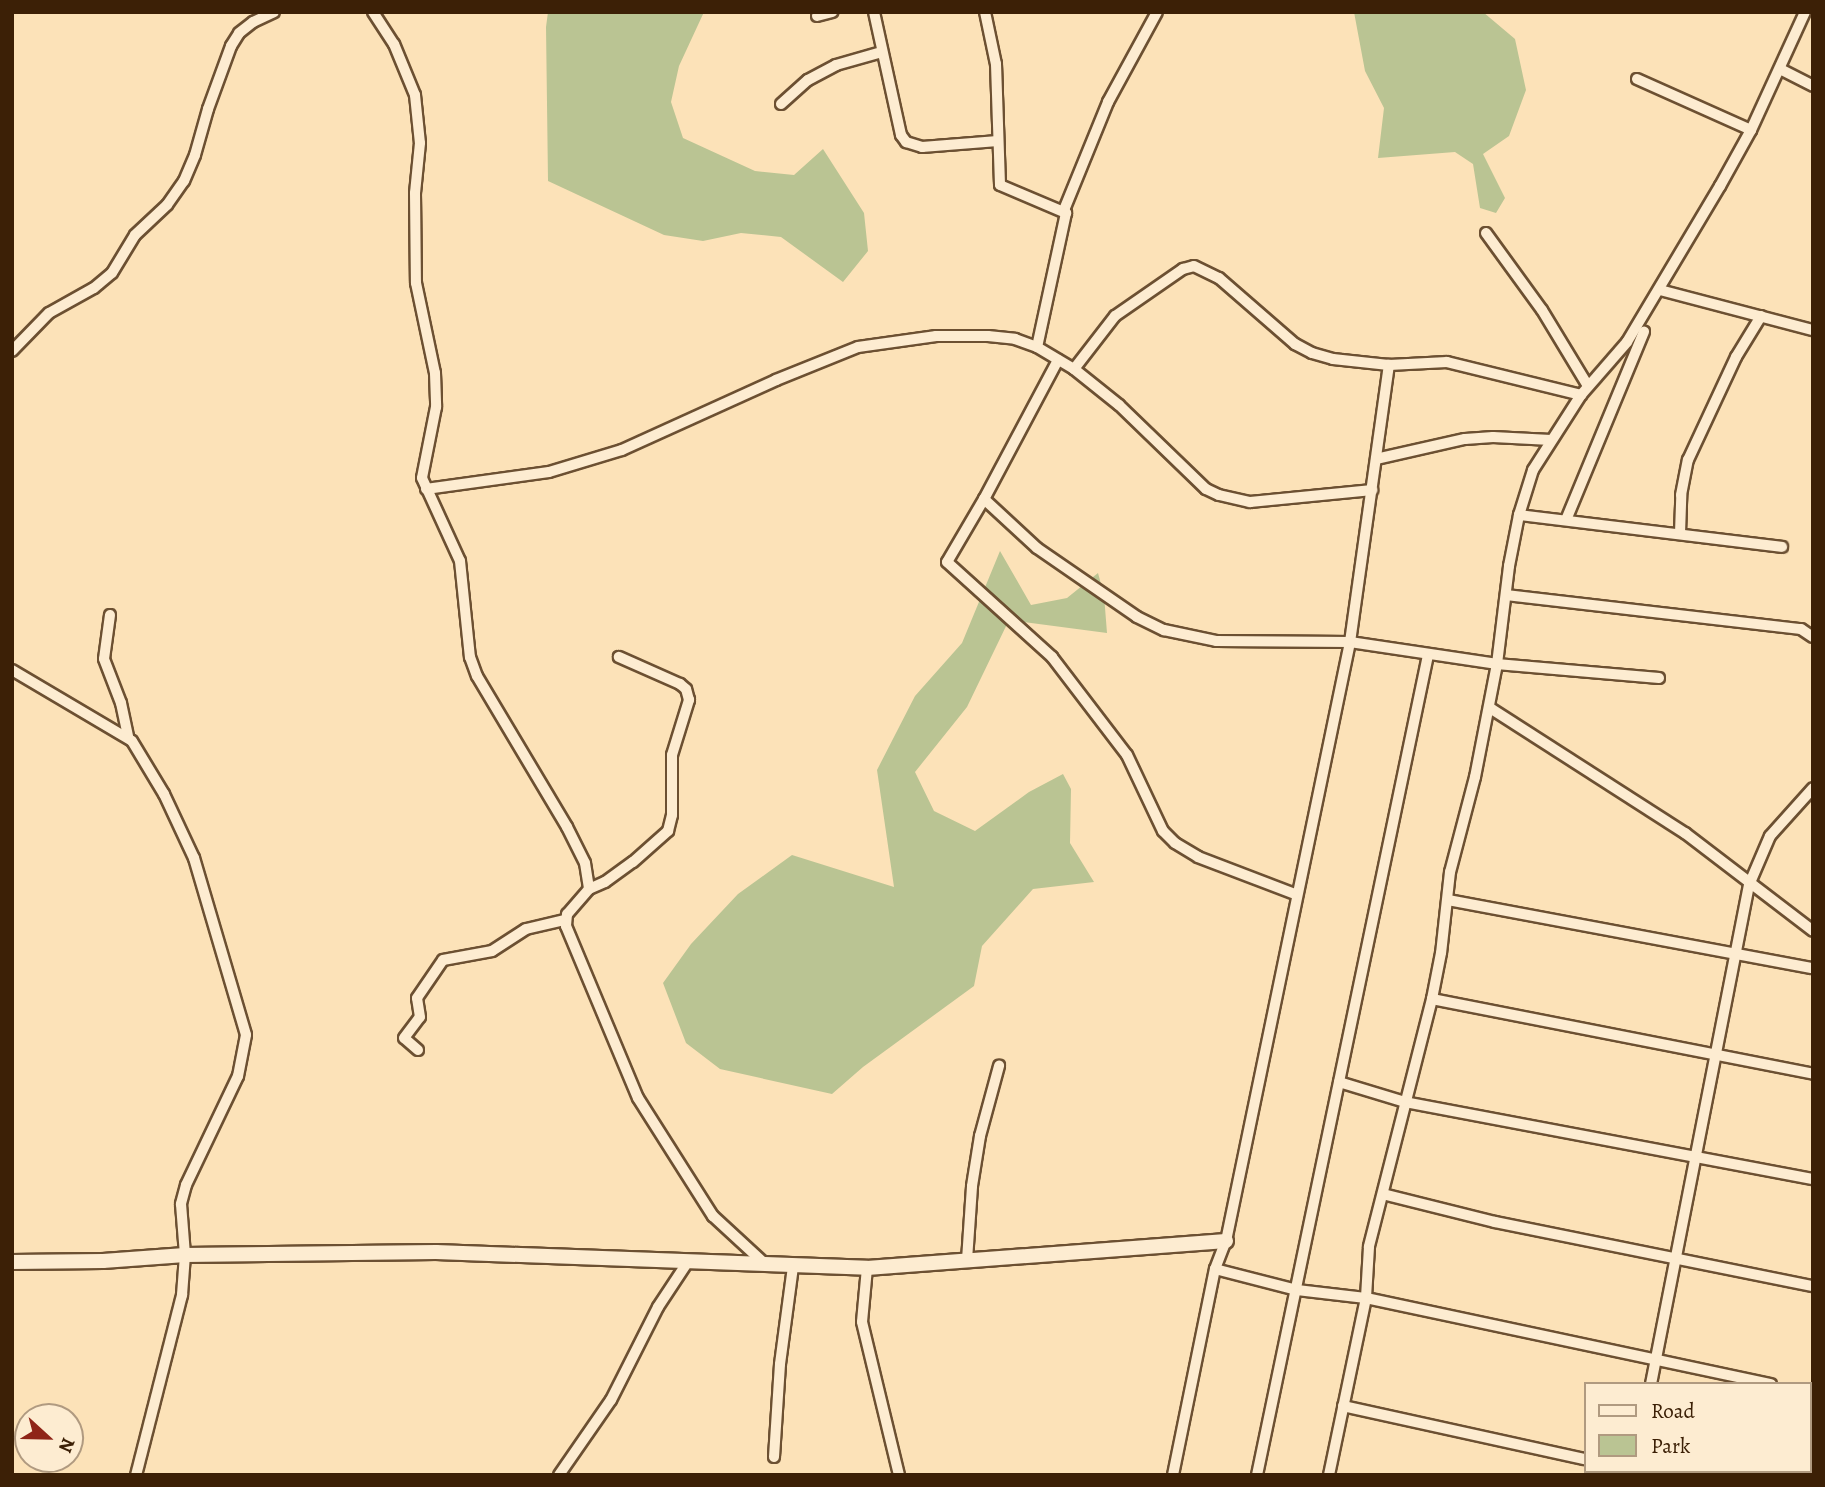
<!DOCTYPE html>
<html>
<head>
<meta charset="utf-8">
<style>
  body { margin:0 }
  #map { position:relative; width:1825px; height:1487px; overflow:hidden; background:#fce2b8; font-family:Alegreya,serif }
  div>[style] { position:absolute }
  .green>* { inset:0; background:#bac493 }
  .roads { filter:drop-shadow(2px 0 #6c5032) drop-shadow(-2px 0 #6c5032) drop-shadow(0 2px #6c5032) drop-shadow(0 -2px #6c5032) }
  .street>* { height:10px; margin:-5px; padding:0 5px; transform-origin:5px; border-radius:5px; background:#fdecd1 }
  .secondary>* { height:14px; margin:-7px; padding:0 7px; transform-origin:7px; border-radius:7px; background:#fdecd1 }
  span { translate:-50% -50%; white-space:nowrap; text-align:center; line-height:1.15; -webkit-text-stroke:5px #fdecd1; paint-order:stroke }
  .frame { position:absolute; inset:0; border:14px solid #3c2006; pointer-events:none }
  .legend { position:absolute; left:1584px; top:1382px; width:228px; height:91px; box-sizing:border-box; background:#fdecd1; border:2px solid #b09a80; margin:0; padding:9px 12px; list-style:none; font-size:21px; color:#3c2006 }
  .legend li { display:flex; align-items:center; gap:14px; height:35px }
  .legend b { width:35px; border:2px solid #b09a80 }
  .north { position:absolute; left:14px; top:1403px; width:70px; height:70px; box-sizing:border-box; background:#fdecd1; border:2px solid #b09a80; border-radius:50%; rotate:112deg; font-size:19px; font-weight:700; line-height:28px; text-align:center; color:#3c2006 }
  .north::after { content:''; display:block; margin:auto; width:24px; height:32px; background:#8f2418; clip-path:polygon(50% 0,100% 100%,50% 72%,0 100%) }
</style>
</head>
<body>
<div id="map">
  <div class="green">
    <i style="clip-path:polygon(548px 12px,704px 12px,679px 66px,671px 102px,683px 138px,755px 171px,794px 175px,823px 149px,864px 213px,868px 251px,843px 282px,781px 237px,741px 233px,703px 241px,664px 235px,548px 181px,546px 27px)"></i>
    <i style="clip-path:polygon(1354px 12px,1483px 12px,1515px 39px,1526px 90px,1509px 136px,1483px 154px,1505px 198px,1496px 213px,1480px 208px,1473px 164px,1455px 152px,1378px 158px,1384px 108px,1365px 71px)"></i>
    <i style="clip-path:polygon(1000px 551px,1031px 605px,1067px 598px,1098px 573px,1104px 595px,1107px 633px,1009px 620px,967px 707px,915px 772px,934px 811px,975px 831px,1029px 792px,1063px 774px,1071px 789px,1070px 843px,1094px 882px,1033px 889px,982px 946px,974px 986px,863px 1067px,832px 1094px,720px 1069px,686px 1043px,663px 983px,691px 944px,738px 894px,792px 855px,894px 887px,877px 770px,915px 696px,962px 643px)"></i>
  </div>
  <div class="roads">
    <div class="street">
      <i style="left:373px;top:12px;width:38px;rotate:57deg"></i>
      <i style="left:394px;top:44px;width:55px;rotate:67.6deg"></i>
      <i style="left:415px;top:95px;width:48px;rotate:84.1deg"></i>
      <i style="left:420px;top:143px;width:50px;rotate:95.7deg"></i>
      <i style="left:415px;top:193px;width:90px;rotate:89.4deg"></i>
      <i style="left:416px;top:283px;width:92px;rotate:78.1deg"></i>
      <i style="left:435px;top:373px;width:34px;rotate:88deg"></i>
      <i style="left:436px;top:407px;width:72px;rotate:101.2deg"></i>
      <i style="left:422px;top:478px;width:91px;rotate:65.4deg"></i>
      <i style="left:460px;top:561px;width:97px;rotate:84.1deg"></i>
      <i style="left:470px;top:657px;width:20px;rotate:70deg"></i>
      <i style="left:477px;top:676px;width:176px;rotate:59.2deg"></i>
      <i style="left:567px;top:827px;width:40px;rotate:63.4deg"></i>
      <i style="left:585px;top:863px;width:26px;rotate:81deg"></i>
      <i style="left:589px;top:889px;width:33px;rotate:131deg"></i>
      <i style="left:567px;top:914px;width:12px;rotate:95deg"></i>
      <i style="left:566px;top:926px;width:186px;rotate:67.3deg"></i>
      <i style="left:638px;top:1098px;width:140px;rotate:57.6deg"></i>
      <i style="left:713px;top:1216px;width:69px;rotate:42.7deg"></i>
      <i style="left:874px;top:12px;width:126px;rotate:77.6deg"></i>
      <i style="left:901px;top:135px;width:9px;rotate:54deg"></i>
      <i style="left:906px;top:142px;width:17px;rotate:17deg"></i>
      <i style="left:922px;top:147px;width:76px;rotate:-4.5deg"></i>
      <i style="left:985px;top:12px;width:53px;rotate:78.1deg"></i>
      <i style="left:996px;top:64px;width:121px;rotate:88.1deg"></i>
      <i style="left:1000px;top:185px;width:72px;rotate:23deg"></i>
      <i style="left:1066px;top:213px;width:137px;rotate:102.2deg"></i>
      <i style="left:817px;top:16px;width:16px;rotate:-15deg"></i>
      <i style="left:1780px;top:69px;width:37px;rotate:27deg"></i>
      <i style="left:1637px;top:79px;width:125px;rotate:24.1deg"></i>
      <i style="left:781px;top:104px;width:36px;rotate:-42deg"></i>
      <i style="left:808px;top:80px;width:32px;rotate:-28deg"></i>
      <i style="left:836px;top:65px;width:48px;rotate:-15.8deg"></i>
      <i style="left:1064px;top:210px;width:117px;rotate:-67.8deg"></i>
      <i style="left:1108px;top:102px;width:102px;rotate:-61.4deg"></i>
      <i style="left:1486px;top:233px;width:95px;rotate:54deg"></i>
      <i style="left:1542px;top:310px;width:89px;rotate:58.8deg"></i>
      <i style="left:1660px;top:290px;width:158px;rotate:14.7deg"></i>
      <i style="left:12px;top:351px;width:53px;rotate:-45.8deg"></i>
      <i style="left:49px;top:313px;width:51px;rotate:-29.1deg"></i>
      <i style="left:94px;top:288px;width:23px;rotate:-40deg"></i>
      <i style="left:112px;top:273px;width:44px;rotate:-58.8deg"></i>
      <i style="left:135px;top:235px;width:44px;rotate:-43.2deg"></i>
      <i style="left:167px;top:205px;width:29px;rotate:-55deg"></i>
      <i style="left:184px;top:181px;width:28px;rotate:-67deg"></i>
      <i style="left:195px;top:155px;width:48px;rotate:-74.2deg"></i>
      <i style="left:208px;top:109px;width:67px;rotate:-69.9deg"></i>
      <i style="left:231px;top:46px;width:15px;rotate:-58deg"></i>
      <i style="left:239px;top:33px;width:18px;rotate:-38deg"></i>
      <i style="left:253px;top:22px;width:23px;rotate:-25deg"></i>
      <i style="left:1058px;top:360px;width:157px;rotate:118deg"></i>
      <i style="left:984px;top:499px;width:73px;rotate:120.4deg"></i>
      <i style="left:947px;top:562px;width:142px;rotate:42.1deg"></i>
      <i style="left:1052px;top:657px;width:123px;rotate:52.6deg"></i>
      <i style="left:1127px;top:755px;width:84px;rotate:64.7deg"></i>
      <i style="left:1163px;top:831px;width:17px;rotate:45deg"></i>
      <i style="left:1175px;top:843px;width:27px;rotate:31deg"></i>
      <i style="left:1198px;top:857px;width:104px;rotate:20.9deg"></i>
      <i style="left:1074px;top:369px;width:67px;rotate:-52.3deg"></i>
      <i style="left:1115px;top:316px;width:83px;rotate:-34.7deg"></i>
      <i style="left:1183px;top:269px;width:11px;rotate:-15deg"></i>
      <i style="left:1194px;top:266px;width:28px;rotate:26deg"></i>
      <i style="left:1219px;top:278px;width:101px;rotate:41deg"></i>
      <i style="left:1295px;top:344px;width:19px;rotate:28deg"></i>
      <i style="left:1312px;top:353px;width:22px;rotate:16deg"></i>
      <i style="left:1333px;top:359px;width:56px;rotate:6.1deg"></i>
      <i style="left:1389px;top:365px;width:58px;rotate:-3deg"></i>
      <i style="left:1447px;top:362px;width:138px;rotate:13.8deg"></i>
      <i style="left:1376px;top:459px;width:91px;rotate:-12.7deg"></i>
      <i style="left:1465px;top:439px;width:28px;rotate:-4deg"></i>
      <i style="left:1493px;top:437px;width:58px;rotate:3deg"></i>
      <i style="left:426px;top:489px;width:124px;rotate:-7.9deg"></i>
      <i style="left:549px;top:472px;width:76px;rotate:-16.8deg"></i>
      <i style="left:622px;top:450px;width:169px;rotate:-24.4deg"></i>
      <i style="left:776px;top:380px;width:88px;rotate:-21.9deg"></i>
      <i style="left:858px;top:347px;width:79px;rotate:-8deg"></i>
      <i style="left:936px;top:336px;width:52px"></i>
      <i style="left:988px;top:336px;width:27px;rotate:6deg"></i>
      <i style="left:1015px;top:339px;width:23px;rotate:20deg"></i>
      <i style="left:1037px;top:347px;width:43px;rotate:30.7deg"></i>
      <i style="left:1074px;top:369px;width:58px;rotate:38.7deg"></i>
      <i style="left:1119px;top:405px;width:121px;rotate:44deg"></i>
      <i style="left:1206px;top:489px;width:14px;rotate:25deg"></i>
      <i style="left:1219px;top:495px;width:32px;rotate:13deg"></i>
      <i style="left:1250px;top:502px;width:123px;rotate:-5.6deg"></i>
      <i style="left:984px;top:499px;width:72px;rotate:42.8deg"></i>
      <i style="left:1037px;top:548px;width:121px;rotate:34.6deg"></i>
      <i style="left:1137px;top:617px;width:30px;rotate:26deg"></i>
      <i style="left:1164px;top:630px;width:53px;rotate:11.9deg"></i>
      <i style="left:1216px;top:641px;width:134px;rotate:0.4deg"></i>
      <i style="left:1350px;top:642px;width:149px;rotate:8.5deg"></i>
      <i style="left:1497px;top:664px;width:115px;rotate:101deg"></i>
      <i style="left:1475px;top:777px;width:98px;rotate:104.7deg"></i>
      <i style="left:1450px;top:872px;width:81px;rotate:96.3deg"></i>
      <i style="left:1441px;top:953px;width:47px;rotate:101.1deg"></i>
      <i style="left:1432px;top:999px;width:256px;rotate:104.3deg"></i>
      <i style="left:1369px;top:1247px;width:51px;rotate:93.4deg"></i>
      <i style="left:1366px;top:1298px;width:181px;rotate:101.8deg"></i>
      <i style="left:1519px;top:515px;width:265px;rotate:6.9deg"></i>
      <i style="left:1566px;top:520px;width:204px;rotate:-67.5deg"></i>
      <i style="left:1680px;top:533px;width:38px;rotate:-88deg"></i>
      <i style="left:1681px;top:495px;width:36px;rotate:-79deg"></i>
      <i style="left:1688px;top:460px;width:114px;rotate:-65deg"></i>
      <i style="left:1736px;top:357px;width:48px;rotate:-58.6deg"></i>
      <i style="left:1506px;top:595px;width:297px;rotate:6.6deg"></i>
      <i style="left:1801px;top:629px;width:14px;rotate:34deg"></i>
      <i style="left:110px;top:615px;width:44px;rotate:97.8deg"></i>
      <i style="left:104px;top:659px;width:47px;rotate:68.9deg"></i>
      <i style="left:121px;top:703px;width:35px;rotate:78deg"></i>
      <i style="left:12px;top:670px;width:139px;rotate:30.6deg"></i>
      <i style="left:132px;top:741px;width:62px;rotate:58.9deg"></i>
      <i style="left:164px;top:794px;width:71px;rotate:64.9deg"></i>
      <i style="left:194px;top:858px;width:184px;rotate:73.6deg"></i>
      <i style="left:246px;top:1035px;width:42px;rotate:101deg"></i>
      <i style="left:238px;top:1076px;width:121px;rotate:115.5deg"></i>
      <i style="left:186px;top:1185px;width:20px;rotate:105deg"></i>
      <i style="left:181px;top:1204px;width:51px;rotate:85.5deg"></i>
      <i style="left:185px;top:1255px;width:40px;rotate:94.3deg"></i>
      <i style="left:182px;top:1295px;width:186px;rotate:104.3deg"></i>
      <i style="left:1659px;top:678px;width:163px;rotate:-175.1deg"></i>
      <i style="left:1497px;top:664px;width:99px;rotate:-83deg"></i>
      <i style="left:1509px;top:566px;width:52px;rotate:-78.9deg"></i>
      <i style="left:1519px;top:515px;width:47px;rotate:-72.7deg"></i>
      <i style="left:1533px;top:470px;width:89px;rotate:-57.4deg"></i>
      <i style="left:1581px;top:395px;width:70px;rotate:-49deg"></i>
      <i style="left:1627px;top:342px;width:182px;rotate:-59.2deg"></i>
      <i style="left:1720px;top:186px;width:64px;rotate:-61deg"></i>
      <i style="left:1751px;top:130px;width:130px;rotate:-65.4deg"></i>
      <i style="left:1490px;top:708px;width:232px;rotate:32.7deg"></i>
      <i style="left:1685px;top:833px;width:161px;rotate:37.4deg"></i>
      <i style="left:589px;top:889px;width:17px;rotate:-24deg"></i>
      <i style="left:605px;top:882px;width:34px;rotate:-36deg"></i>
      <i style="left:633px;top:862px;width:47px;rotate:-41.5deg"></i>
      <i style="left:668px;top:831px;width:16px;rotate:-76deg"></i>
      <i style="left:672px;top:815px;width:60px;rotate:-90deg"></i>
      <i style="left:672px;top:755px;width:58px;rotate:-72.8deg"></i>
      <i style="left:689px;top:700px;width:11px;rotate:-105deg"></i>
      <i style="left:686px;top:689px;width:8px;rotate:-140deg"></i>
      <i style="left:680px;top:684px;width:67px;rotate:-156.1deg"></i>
      <i style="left:1448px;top:900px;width:371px;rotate:10.6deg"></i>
      <i style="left:1432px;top:999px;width:388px;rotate:11.1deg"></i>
      <i style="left:418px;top:1050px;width:18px;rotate:-139deg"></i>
      <i style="left:404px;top:1038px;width:26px;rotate:-53deg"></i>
      <i style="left:420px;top:1017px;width:19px;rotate:-99deg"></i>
      <i style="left:417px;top:998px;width:46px;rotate:-55.6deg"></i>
      <i style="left:443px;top:960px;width:50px;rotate:-10.4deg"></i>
      <i style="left:492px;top:951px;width:40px;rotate:-32.9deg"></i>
      <i style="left:526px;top:929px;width:39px;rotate:-13deg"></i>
      <i style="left:1339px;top:1082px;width:69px;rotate:16.9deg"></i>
      <i style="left:1405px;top:1102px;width:415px;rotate:10.7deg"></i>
      <i style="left:1383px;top:1194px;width:115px;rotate:14deg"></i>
      <i style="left:1495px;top:1222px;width:324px;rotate:11.4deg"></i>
      <i style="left:967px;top:1260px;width:74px;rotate:-86.1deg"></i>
      <i style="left:972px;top:1186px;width:51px;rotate:-80.9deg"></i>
      <i style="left:980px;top:1136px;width:73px;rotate:-74.8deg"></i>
      <i style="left:867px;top:1268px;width:54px;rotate:95.3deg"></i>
      <i style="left:862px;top:1322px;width:157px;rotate:76.4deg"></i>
      <i style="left:1215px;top:1269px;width:85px;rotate:14.4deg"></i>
      <i style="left:1297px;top:1290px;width:69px;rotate:6.6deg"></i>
      <i style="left:1366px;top:1298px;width:414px;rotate:12deg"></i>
      <i style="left:1651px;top:1384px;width:509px;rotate:-78.89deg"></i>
      <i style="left:1749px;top:885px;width:53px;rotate:-66.8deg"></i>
      <i style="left:1770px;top:836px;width:64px;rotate:-48.1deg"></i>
      <i style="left:1809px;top:1391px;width:4px;rotate:14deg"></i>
      <i style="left:1343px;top:1406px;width:248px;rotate:12.4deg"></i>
      <i style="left:774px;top:1457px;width:93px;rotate:-86.3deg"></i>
      <i style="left:780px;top:1364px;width:99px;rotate:-82.4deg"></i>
      <i style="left:1670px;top:1471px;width:18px;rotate:13deg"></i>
      <i style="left:559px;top:1475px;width:91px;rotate:-55.3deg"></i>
      <i style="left:611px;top:1400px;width:104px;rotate:-63.2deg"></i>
      <i style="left:658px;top:1307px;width:53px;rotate:-56.6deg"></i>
      <i style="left:1173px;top:1475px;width:210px;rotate:-78.5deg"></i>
      <i style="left:1215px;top:1269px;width:30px;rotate:-69deg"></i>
      <i style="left:1226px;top:1241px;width:612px;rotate:-78.3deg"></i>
      <i style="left:1350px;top:642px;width:280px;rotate:-82deg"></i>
      <i style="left:1257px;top:1475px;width:838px;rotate:-78.22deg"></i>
      <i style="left:1632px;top:1475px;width:4px;rotate:-76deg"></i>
    </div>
    <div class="secondary">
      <i style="left:12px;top:1262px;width:91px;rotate:-0.6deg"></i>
      <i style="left:103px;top:1261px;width:82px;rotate:-4.2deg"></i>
      <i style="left:185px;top:1255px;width:251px;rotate:-0.7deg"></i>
      <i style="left:436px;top:1252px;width:431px;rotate:2.1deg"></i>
      <i style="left:867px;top:1268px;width:360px;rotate:-4.3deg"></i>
    </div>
  </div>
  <div class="frame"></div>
  <ul class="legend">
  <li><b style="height:9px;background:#fdecd1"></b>Road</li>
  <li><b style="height:19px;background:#bac493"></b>Park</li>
  </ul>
  <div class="north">N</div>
</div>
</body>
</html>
